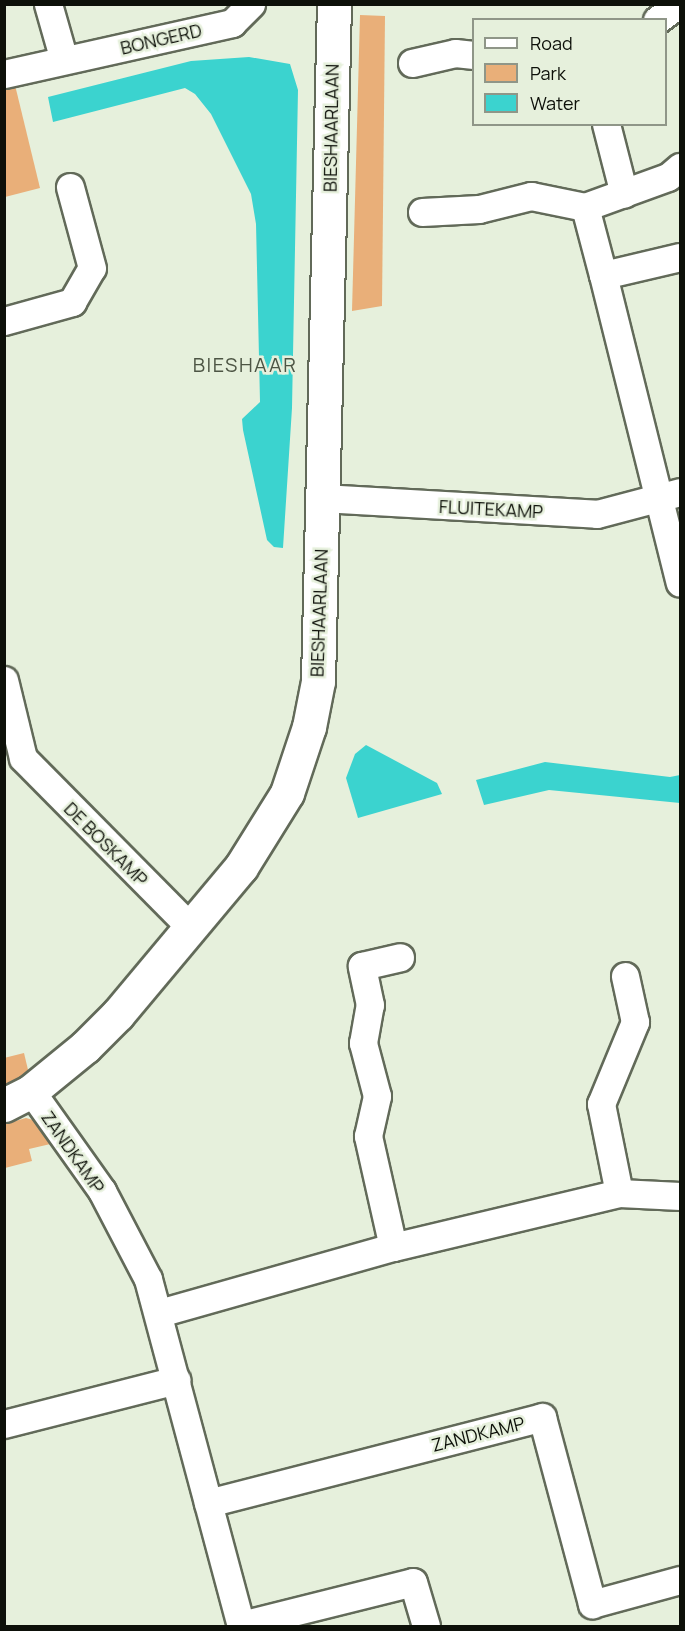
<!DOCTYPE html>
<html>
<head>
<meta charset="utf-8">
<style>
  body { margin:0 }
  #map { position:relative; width:685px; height:1631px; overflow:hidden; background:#e6f0dc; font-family:Manrope,sans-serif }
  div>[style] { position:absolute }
  .green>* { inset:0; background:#e9af79 }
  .water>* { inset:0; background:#3bd3cf }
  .roads { filter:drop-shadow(2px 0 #626a59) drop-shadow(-2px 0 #626a59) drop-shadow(0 2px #626a59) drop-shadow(0 -2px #626a59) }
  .street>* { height:27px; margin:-13.5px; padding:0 13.5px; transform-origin:13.5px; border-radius:13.5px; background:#fff }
  .secondary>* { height:33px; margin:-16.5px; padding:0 16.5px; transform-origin:16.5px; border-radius:16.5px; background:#fff }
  span { translate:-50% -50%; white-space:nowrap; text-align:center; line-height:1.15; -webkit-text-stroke:5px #e6f0dc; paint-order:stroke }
  .street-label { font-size:18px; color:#0d1009 }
  .neighbourhood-label { font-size:20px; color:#4d5544; letter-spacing:1.5px }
  .frame { position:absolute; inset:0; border:6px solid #0d1009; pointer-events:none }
  .legend { position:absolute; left:472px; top:18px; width:195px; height:108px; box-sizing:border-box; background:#e6f0dc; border:2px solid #8f9688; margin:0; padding:8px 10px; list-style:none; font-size:18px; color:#0d1009 }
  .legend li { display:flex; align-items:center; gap:12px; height:30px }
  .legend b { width:30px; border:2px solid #8f9688 }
</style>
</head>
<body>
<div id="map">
  <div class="green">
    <i style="clip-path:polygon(360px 15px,385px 16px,382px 306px,352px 311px)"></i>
    <i style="clip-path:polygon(15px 85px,40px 188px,5px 197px,4px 88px)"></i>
    <i style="clip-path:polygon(24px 1053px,29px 1074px,4px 1089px,4px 1058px)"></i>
    <i style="clip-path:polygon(26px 1118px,40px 1122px,59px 1142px,29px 1149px,32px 1161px,5px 1168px,5px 1124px)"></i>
  </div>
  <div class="water">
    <i style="clip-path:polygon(249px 57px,290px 64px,298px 90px,292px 408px,283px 548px,274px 547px,267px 540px,243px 430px,242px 419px,260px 402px,256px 224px,251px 194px,211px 114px,195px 94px,185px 88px,53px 122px,48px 97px,191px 61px)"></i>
    <i style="clip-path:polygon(366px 745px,437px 783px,442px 794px,358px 818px,346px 778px,355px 754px)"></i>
    <i style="clip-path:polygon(545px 762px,670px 777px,680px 775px,680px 803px,549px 790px,484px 805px,476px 780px)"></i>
  </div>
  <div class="roads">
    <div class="street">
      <i style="left:48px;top:4px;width:58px;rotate:74.1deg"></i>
      <i style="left:657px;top:20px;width:26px;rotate:-37deg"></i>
      <i style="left:412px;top:63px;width:44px;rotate:-13.1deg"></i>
      <i style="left:455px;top:53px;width:19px;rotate:6deg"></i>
      <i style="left:4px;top:74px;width:234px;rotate:-12.6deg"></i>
      <i style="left:232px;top:23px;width:27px;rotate:-45deg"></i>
      <i style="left:606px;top:124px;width:72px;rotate:75.6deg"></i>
      <i style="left:585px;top:207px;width:70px;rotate:75.2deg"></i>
      <i style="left:422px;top:212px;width:57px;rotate:-3deg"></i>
      <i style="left:479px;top:209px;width:54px;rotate:-14deg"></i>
      <i style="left:531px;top:196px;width:55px;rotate:11.5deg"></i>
      <i style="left:585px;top:207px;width:88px;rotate:-19.9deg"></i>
      <i style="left:668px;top:177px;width:16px;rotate:-40deg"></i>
      <i style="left:680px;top:257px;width:79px;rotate:166.8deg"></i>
      <i style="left:603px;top:275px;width:317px;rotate:76deg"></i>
      <i style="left:4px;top:321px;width:71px;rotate:-15.6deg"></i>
      <i style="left:72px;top:302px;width:39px;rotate:-60deg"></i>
      <i style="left:92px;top:268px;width:84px;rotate:-105.2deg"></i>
      <i style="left:322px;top:498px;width:275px;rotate:3.3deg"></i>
      <i style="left:597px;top:514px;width:86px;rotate:-14.8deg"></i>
      <i style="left:4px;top:680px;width:80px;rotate:76.3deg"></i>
      <i style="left:23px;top:758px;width:239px;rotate:45.3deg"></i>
      <i style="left:31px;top:1091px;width:123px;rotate:54.6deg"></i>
      <i style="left:102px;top:1191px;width:99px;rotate:62.4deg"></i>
      <i style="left:148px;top:1279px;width:358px;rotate:75deg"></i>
      <i style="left:241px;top:1625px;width:177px;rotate:-14deg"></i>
      <i style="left:413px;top:1582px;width:46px;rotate:73.5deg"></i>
      <i style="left:619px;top:1193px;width:91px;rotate:-101.4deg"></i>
      <i style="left:601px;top:1104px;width:89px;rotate:-67.5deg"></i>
      <i style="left:635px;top:1022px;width:47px;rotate:-102.3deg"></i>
      <i style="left:393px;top:1247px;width:114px;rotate:-102.7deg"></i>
      <i style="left:368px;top:1136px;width:41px;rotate:-77.3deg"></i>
      <i style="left:377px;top:1096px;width:55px;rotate:-104.8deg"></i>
      <i style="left:363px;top:1043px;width:39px;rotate:-80deg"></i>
      <i style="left:370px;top:1005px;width:40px;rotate:-102deg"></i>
      <i style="left:362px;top:966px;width:39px;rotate:-13deg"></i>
      <i style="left:159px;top:1313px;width:243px;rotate:-15.8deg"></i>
      <i style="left:393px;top:1247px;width:232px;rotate:-13.4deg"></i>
      <i style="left:619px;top:1193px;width:61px;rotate:2.8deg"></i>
      <i style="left:4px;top:1424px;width:178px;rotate:-14.3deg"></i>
      <i style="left:208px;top:1503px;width:345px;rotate:-14.4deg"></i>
      <i style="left:542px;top:1417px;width:194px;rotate:75deg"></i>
      <i style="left:592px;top:1604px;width:91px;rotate:-15.3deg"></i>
    </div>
    <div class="secondary">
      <i style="left:4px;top:1105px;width:30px;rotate:-27deg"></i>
      <i style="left:31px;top:1091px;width:70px;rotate:-39.2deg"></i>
      <i style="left:85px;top:1047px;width:47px;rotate:-45deg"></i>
      <i style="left:118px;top:1014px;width:192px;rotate:-50.1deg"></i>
      <i style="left:241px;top:867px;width:87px;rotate:-58.1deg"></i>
      <i style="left:287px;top:793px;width:70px;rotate:-71.6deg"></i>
      <i style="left:309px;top:727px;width:47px;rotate:-78.9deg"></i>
      <i style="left:318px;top:681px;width:677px;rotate:-88.65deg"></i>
    </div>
  </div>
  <div class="street-label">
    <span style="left:161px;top:39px;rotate:-13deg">BONGERD</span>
    <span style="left:331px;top:128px;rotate:-89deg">BIESHAARLAAN</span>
    <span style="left:491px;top:509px;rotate:3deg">FLUITEKAMP</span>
    <span style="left:319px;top:613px;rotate:-88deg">BIESHAARLAAN</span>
    <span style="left:106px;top:844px;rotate:45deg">DE BOSKAMP</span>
    <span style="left:73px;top:1152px;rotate:55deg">ZANDKAMP</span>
    <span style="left:478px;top:1434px;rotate:-14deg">ZANDKAMP</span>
  </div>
  <div class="neighbourhood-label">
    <span style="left:245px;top:364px">BIESHAAR</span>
  </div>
  <div class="frame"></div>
  <ul class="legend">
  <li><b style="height:8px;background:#fff"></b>Road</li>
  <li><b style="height:16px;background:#e9af79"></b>Park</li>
  <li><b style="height:16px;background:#3bd3cf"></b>Water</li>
  </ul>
</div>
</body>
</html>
